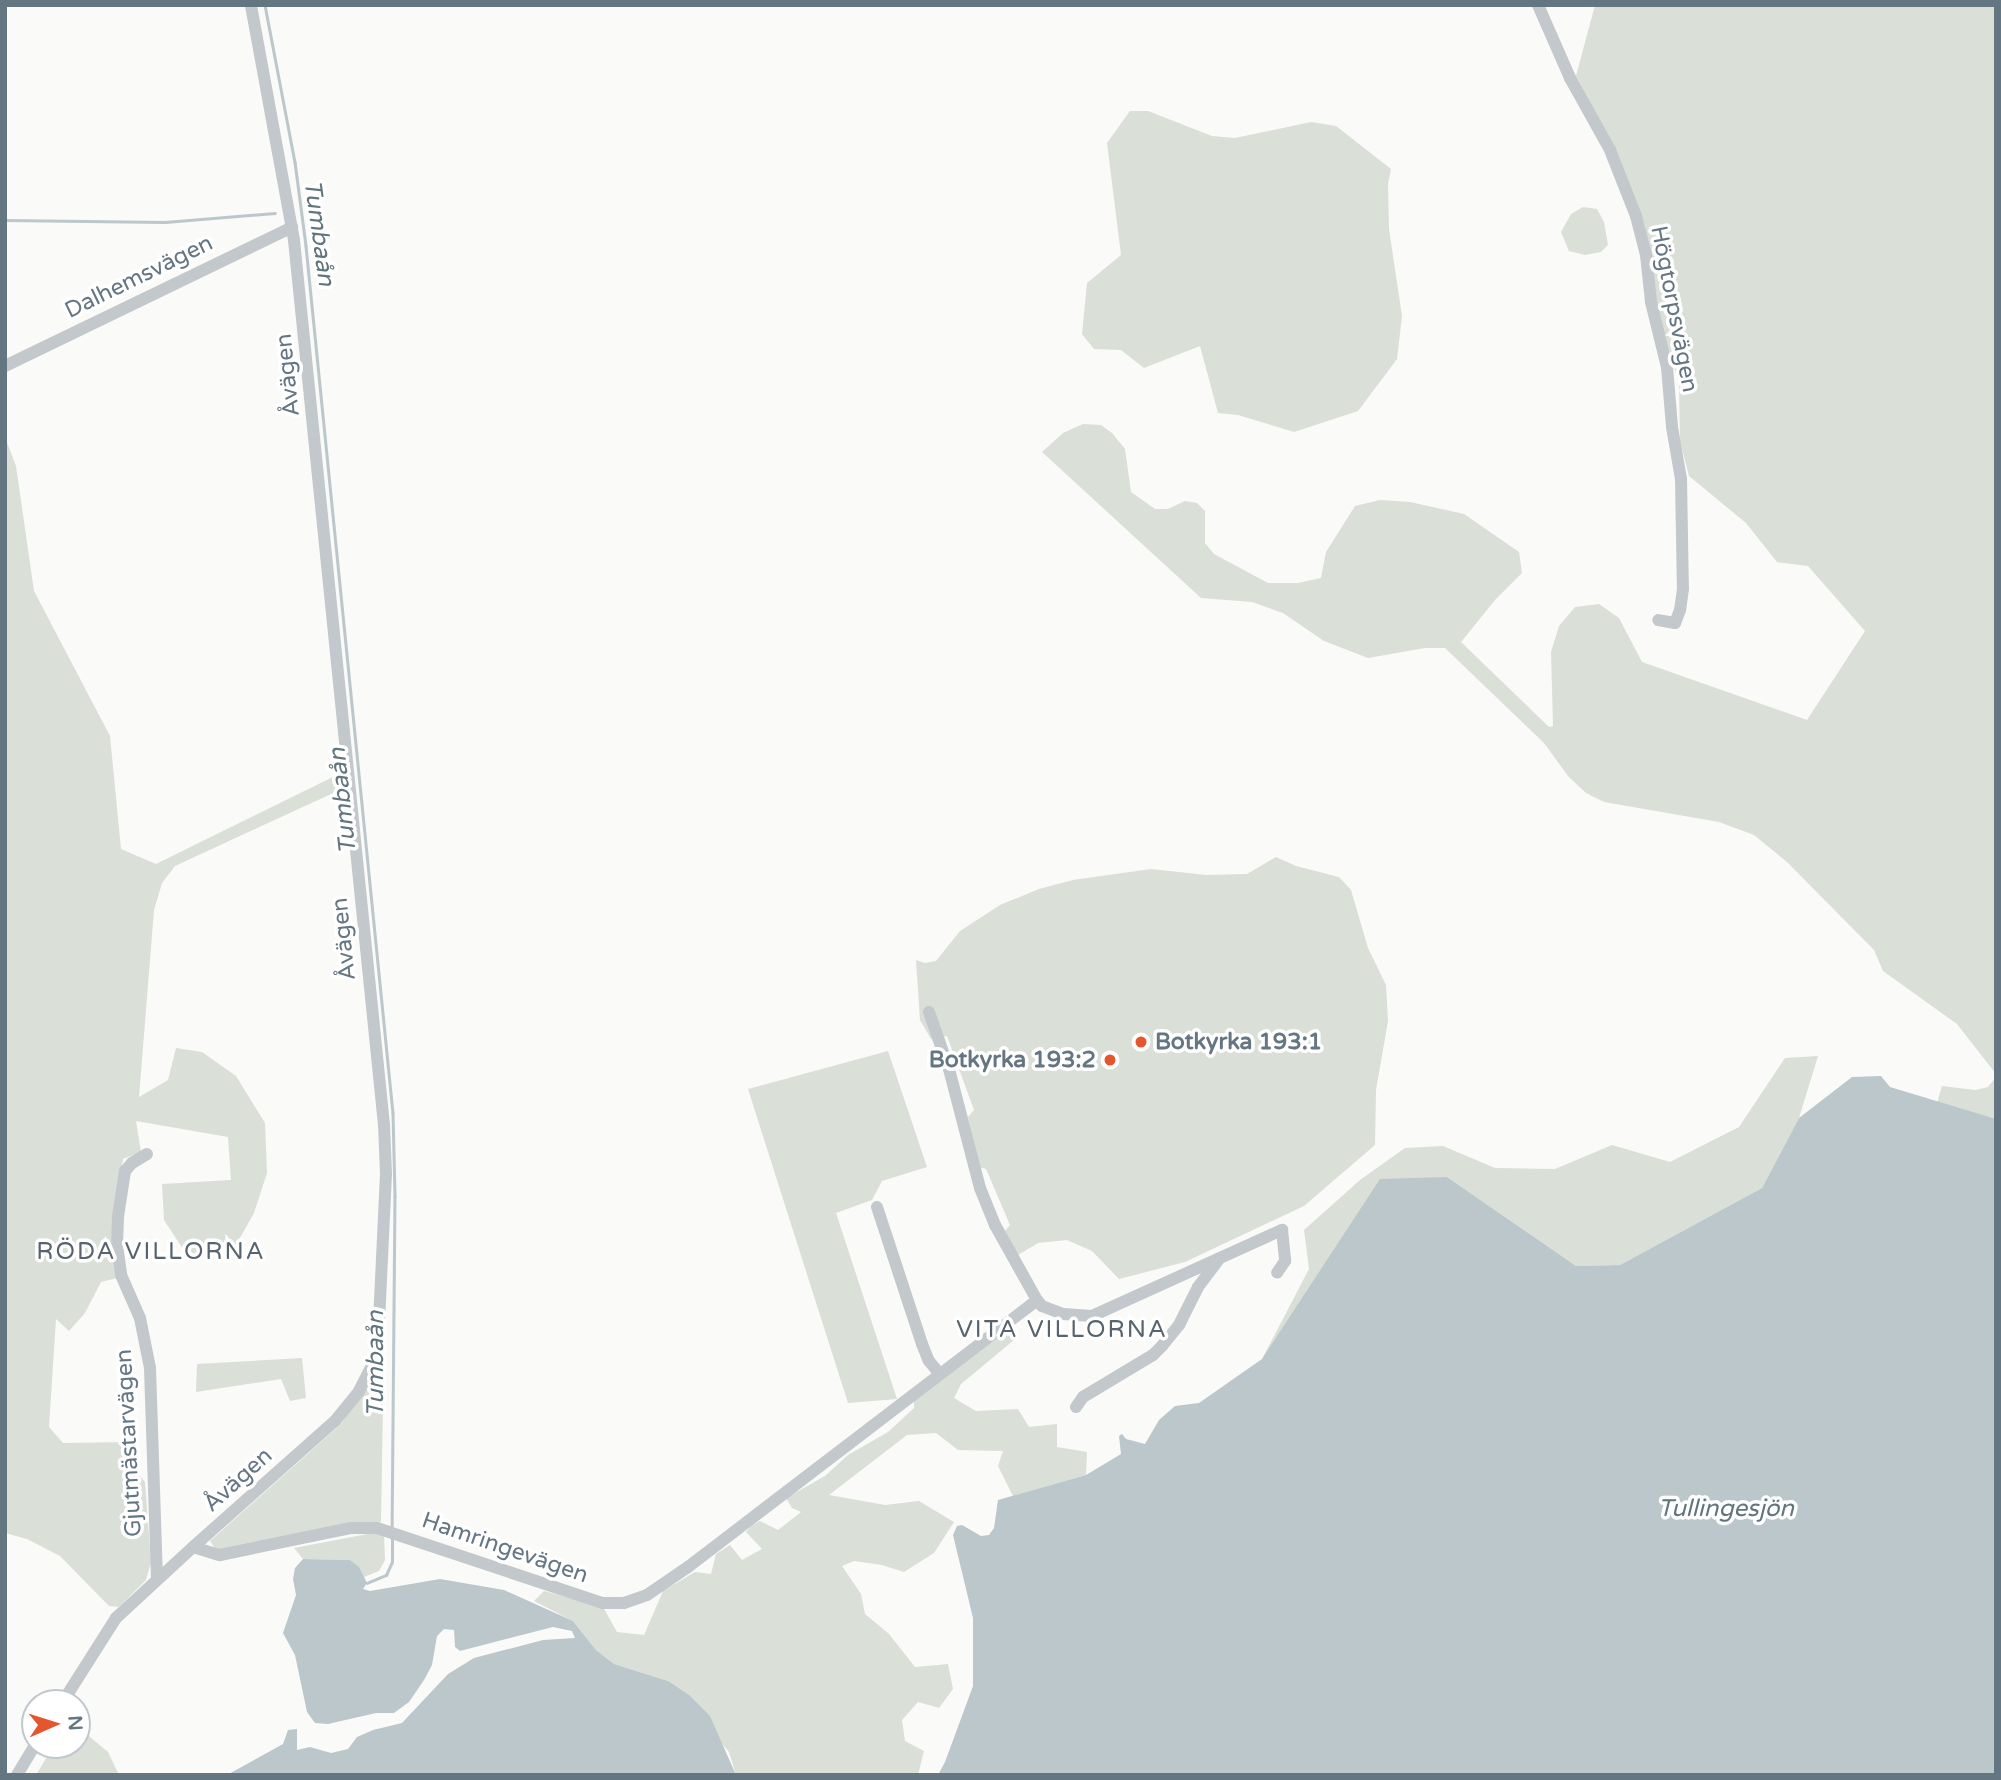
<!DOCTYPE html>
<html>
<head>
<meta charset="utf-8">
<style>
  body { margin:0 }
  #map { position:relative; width:2001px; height:1780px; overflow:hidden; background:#fafaf8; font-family:"Varela Round",sans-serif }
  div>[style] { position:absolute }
  .green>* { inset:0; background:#dadfd7 }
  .water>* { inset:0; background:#bbc7cb }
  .stream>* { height:2.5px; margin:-1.25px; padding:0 1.25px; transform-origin:1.25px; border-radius:1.25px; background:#bbc7cb }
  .street>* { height:12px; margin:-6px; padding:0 6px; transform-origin:6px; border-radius:6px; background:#c3c8cc }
  .dots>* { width:19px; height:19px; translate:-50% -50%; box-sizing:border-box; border:4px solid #fff; border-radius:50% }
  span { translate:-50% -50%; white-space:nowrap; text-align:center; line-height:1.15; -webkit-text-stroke:7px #fff; paint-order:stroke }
  .street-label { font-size:23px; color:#657683 }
  .poi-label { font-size:23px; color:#657683; font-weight:700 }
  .left { translate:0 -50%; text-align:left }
  .right { translate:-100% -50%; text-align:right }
  .water-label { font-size:24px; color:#60757c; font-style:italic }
  .neighbourhood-label { font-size:24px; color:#57646e; letter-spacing:2px }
  .frame { position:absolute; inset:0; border:7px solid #657683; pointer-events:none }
  .north { position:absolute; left:21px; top:1689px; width:70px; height:70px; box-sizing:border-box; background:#fff; border:2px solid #c1c8cd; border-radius:50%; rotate:87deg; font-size:19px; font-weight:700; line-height:28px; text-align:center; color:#657683 }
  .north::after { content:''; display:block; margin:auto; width:24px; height:32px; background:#e4572e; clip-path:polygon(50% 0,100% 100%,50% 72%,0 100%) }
</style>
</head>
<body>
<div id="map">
  <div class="green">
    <i style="clip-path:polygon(1595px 5px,1996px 5px,1996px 1074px,1957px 1024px,1883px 971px,1874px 950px,1787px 862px,1754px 835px,1719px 822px,1604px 802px,1586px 793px,1568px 776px,1544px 743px,1445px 648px,1425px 648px,1368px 658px,1324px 641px,1283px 613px,1252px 602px,1201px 598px,1042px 452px,1063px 433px,1083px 424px,1101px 425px,1112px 433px,1125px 449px,1131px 492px,1155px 509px,1168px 509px,1185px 501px,1197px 503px,1205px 511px,1205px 543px,1214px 554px,1268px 583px,1298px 583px,1321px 578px,1326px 552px,1355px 506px,1380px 500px,1410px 502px,1464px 514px,1519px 552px,1522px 573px,1495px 600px,1461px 642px,1549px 727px,1553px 726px,1551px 652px,1559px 626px,1575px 607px,1599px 604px,1619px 618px,1642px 662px,1807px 720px,1865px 631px,1808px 566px,1777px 562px,1746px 523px,1689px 476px,1680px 441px,1679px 383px,1656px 309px,1614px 148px,1576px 76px)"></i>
    <i style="clip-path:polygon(1130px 111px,1148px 111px,1212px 136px,1235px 138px,1311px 122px,1336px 126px,1391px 169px,1388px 184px,1389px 229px,1402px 316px,1397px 359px,1358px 411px,1294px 432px,1238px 415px,1218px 413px,1200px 346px,1144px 368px,1121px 350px,1094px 349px,1082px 334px,1087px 283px,1121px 255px,1107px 143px)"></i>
    <i style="clip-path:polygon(1583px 207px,1597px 209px,1604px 222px,1608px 245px,1601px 252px,1585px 255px,1569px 251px,1561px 232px,1571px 214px)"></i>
    <i style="clip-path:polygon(5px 437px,16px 466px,34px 591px,110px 736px,121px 849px,156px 864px,341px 773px,344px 788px,175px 866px,162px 883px,154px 910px,139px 1097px,168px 1080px,176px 1048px,202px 1052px,236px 1076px,265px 1123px,267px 1173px,254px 1213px,236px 1245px,202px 1257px,183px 1249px,164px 1220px,162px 1184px,231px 1180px,228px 1137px,136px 1121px,141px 1152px,123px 1159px,114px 1214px,117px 1278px,101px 1282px,85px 1313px,69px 1331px,56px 1319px,49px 1427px,63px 1443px,134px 1442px,135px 1470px,145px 1482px,151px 1562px,146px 1580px,119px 1607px,109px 1606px,60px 1556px,27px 1539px,5px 1533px)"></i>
    <i style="clip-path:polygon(1276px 857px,1296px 866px,1339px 877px,1351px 890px,1368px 948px,1386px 985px,1388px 1021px,1376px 1090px,1375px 1145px,1304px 1206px,1185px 1262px,1119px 1279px,1092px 1251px,1067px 1240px,1038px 1243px,1018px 1255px,1005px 1231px,1010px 1225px,986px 1169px,979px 1167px,968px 1117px,974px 1110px,947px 1036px,931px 1039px,920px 1020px,916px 960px,925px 963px,936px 961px,960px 931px,1000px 905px,1039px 889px,1073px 880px,1151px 869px,1206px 875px,1247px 874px)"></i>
    <i style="clip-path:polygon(888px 1051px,927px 1167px,882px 1181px,872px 1200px,836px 1213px,897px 1399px,848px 1403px,748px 1089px)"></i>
    <i style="clip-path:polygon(1818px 1056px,1799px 1118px,1762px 1188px,1620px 1265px,1576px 1266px,1447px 1177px,1262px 1359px,1309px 1269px,1304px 1230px,1360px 1180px,1405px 1148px,1443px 1146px,1495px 1168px,1555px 1169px,1612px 1145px,1670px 1162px,1739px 1127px,1785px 1058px)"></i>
    <i style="clip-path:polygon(1996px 1077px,1996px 1119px,1937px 1103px,1942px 1086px,1975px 1090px,1988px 1087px)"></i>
    <i style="clip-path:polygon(1004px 1331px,1014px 1340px,961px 1384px,954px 1398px,976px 1411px,1018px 1409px,1029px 1427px,1057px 1424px,1057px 1447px,1087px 1452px,1086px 1475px,1013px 1496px,998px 1466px,1003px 1451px,958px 1450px,936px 1433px,907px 1435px,829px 1495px,885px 1505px,919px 1501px,954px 1522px,934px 1553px,904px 1572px,882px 1565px,854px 1561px,842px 1566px,861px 1594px,865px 1614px,889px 1634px,915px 1667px,948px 1664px,953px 1689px,939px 1708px,918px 1702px,902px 1720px,905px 1741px,924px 1751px,918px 1775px,736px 1775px,729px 1752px,668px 1681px,614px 1664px,596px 1650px,573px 1621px,534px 1601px,544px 1591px,603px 1607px,617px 1632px,644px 1635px,663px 1591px,695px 1572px,711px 1574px,716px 1554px,730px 1545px,742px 1560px,762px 1549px,746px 1532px,751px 1526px,760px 1521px,778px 1530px,801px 1512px,792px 1508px,786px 1498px,825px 1476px,848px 1455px,888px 1432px,914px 1408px,914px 1400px)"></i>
    <i style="clip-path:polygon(384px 1340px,381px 1522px,347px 1523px,217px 1552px,210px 1541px,341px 1424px,377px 1371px)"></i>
    <i style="clip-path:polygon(302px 1358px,306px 1398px,290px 1401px,281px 1379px,196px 1392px,197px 1364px)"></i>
    <i style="clip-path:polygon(373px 1533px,384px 1535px,385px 1560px,379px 1571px,364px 1577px,350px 1560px,303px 1559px,294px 1548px)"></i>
    <i style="clip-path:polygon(77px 1726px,108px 1752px,119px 1775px,36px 1775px,54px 1745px,77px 1745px)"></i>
  </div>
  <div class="water">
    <i style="clip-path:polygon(1881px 1076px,1890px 1087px,1996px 1119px,1996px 1775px,938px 1775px,945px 1762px,973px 1686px,973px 1618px,953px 1535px,957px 1526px,962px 1525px,981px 1536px,989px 1535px,994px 1528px,998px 1500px,1086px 1475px,1121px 1454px,1119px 1436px,1122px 1434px,1126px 1439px,1145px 1444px,1159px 1420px,1175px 1406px,1199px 1403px,1262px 1359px,1380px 1179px,1447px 1177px,1576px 1266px,1620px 1265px,1762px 1188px,1799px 1118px,1852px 1077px)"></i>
    <i style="clip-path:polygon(303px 1559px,350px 1560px,359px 1567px,367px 1583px,363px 1589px,370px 1591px,440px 1579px,504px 1590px,573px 1621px,596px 1650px,614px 1664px,668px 1681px,689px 1695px,710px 1716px,736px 1775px,227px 1775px,283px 1744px,288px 1730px,297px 1729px,297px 1750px,310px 1747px,331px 1753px,348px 1749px,357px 1737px,373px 1730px,402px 1723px,448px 1674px,474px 1658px,543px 1640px,575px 1638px,572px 1631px,553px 1627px,460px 1651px,455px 1647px,454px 1630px,444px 1629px,437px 1636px,432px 1665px,424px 1680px,409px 1702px,394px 1713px,376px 1713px,328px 1724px,315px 1723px,307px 1712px,295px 1655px,283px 1633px,296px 1595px,293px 1579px,295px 1568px)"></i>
  </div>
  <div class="stream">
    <i style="left:265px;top:5px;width:160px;rotate:79.2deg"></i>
    <i style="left:295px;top:162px;width:85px;rotate:82.5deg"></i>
    <i style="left:306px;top:246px;width:871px;rotate:84.27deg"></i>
    <i style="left:393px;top:1113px;width:83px;rotate:88.6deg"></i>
    <i style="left:395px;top:1196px;width:331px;rotate:90.5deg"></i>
    <i style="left:5px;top:220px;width:160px;rotate:0.7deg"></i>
    <i style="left:165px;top:222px;width:110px;rotate:-4.7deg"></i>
    <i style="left:367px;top:1583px;width:21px;rotate:-23deg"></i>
    <i style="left:386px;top:1575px;width:14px;rotate:-65deg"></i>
    <i style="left:392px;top:1562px;width:25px;rotate:-90deg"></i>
  </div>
  <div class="street">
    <i style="left:1538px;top:5px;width:80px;rotate:66.3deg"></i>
    <i style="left:1570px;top:78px;width:82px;rotate:60.9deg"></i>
    <i style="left:1610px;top:150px;width:71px;rotate:68.5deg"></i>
    <i style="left:1636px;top:216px;width:40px;rotate:75.6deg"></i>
    <i style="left:1646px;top:255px;width:47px;rotate:83.9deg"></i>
    <i style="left:1651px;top:302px;width:67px;rotate:76.2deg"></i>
    <i style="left:1667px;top:367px;width:60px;rotate:85.2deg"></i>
    <i style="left:1672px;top:427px;width:53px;rotate:80.2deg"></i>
    <i style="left:1681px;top:479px;width:110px;rotate:89deg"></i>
    <i style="left:1683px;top:589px;width:21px;rotate:98deg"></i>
    <i style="left:1680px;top:610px;width:14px;rotate:111deg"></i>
    <i style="left:1675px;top:623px;width:17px;rotate:-170deg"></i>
    <i style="left:5px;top:366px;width:319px;rotate:-25.8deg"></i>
    <i style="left:929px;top:1012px;width:60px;rotate:70.7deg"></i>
    <i style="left:949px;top:1069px;width:123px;rotate:75.4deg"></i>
    <i style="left:980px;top:1188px;width:40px;rotate:68deg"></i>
    <i style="left:995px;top:1225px;width:86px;rotate:60.8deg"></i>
    <i style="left:147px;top:1154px;width:17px;rotate:149deg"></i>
    <i style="left:132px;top:1163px;width:11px;rotate:131deg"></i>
    <i style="left:125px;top:1171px;width:47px;rotate:98.7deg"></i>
    <i style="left:118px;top:1217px;width:28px;rotate:92deg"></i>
    <i style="left:117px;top:1245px;width:30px;rotate:82deg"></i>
    <i style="left:121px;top:1275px;width:47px;rotate:66.2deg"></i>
    <i style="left:140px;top:1318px;width:51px;rotate:78.7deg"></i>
    <i style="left:150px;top:1368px;width:210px;rotate:88.1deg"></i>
    <i style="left:877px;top:1207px;width:144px;rotate:71.8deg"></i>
    <i style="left:922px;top:1344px;width:18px;rotate:68deg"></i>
    <i style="left:929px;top:1361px;width:17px;rotate:50deg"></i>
    <i style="left:1076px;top:1407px;width:12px;rotate:-55deg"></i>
    <i style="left:1083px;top:1397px;width:82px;rotate:-31deg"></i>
    <i style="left:1153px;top:1355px;width:13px;rotate:-45deg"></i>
    <i style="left:1162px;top:1346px;width:27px;rotate:-51deg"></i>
    <i style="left:1179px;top:1325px;width:42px;rotate:-63.4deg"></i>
    <i style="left:1198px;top:1287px;width:36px;rotate:-53deg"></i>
    <i style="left:193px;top:1547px;width:190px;rotate:-41.6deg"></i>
    <i style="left:335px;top:1421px;width:38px;rotate:-51deg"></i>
    <i style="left:359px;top:1391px;width:28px;rotate:-63deg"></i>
    <i style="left:372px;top:1366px;width:24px;rotate:-75deg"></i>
    <i style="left:378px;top:1343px;width:169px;rotate:-87.3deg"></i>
    <i style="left:386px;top:1174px;width:49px;rotate:-92.3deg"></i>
    <i style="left:384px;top:1125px;width:890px;rotate:-95.81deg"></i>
    <i style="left:294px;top:240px;width:239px;rotate:-100.4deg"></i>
    <i style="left:62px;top:1703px;width:101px;rotate:-57.6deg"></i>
    <i style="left:116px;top:1618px;width:105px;rotate:-42.7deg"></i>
    <i style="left:193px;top:1547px;width:28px;rotate:17deg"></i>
    <i style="left:220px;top:1555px;width:133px;rotate:-11.7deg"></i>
    <i style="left:350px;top:1528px;width:27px"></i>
    <i style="left:377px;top:1528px;width:238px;rotate:18.4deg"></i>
    <i style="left:603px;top:1603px;width:21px"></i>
    <i style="left:624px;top:1603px;width:24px;rotate:-19deg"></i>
    <i style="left:647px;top:1595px;width:50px;rotate:-34.3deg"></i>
    <i style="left:688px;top:1567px;width:439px;rotate:-37.4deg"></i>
    <i style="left:1037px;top:1300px;width:8px;rotate:50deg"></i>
    <i style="left:1042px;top:1306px;width:22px;rotate:21deg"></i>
    <i style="left:1063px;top:1314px;width:29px;rotate:4deg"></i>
    <i style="left:1092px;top:1316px;width:209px;rotate:-24.4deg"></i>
    <i style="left:1282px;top:1230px;width:31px;rotate:84deg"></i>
    <i style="left:1285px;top:1261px;width:14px;rotate:124deg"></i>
    <i style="left:17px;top:1775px;width:35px;rotate:-59deg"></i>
  </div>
  <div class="dots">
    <i style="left:1141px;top:1042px;background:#e4572e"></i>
    <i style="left:1110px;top:1060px;background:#e4572e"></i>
  </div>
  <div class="street-label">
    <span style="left:139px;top:277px;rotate:-26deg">Dalhemsvägen</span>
    <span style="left:1674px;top:309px;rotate:79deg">Högtorpsvägen</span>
    <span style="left:288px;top:375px;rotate:-96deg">Åvägen</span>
    <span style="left:344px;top:939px;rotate:-96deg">Åvägen</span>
    <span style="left:129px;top:1443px;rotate:-93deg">Gjutmästarvägen</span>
    <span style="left:238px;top:1480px;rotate:-42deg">Åvägen</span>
    <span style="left:505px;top:1548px;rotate:19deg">Hamringevägen</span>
  </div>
  <div class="poi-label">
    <span class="left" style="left:1155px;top:1042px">Botkyrka 193:1</span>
    <span class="right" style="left:1096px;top:1060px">Botkyrka 193:2</span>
  </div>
  <div class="water-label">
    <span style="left:319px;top:233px;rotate:82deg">Tumbaån</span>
    <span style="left:343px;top:801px;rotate:-96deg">Tumbaån</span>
    <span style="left:376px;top:1364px;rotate:-90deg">Tumbaån</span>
    <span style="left:1726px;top:1509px">Tullingesjön</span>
  </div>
  <div class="neighbourhood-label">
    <span style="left:151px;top:1252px">RÖDA VILLORNA</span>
    <span style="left:1062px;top:1330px">VITA VILLORNA</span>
  </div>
  <div class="frame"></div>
  <div class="north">N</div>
</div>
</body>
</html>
